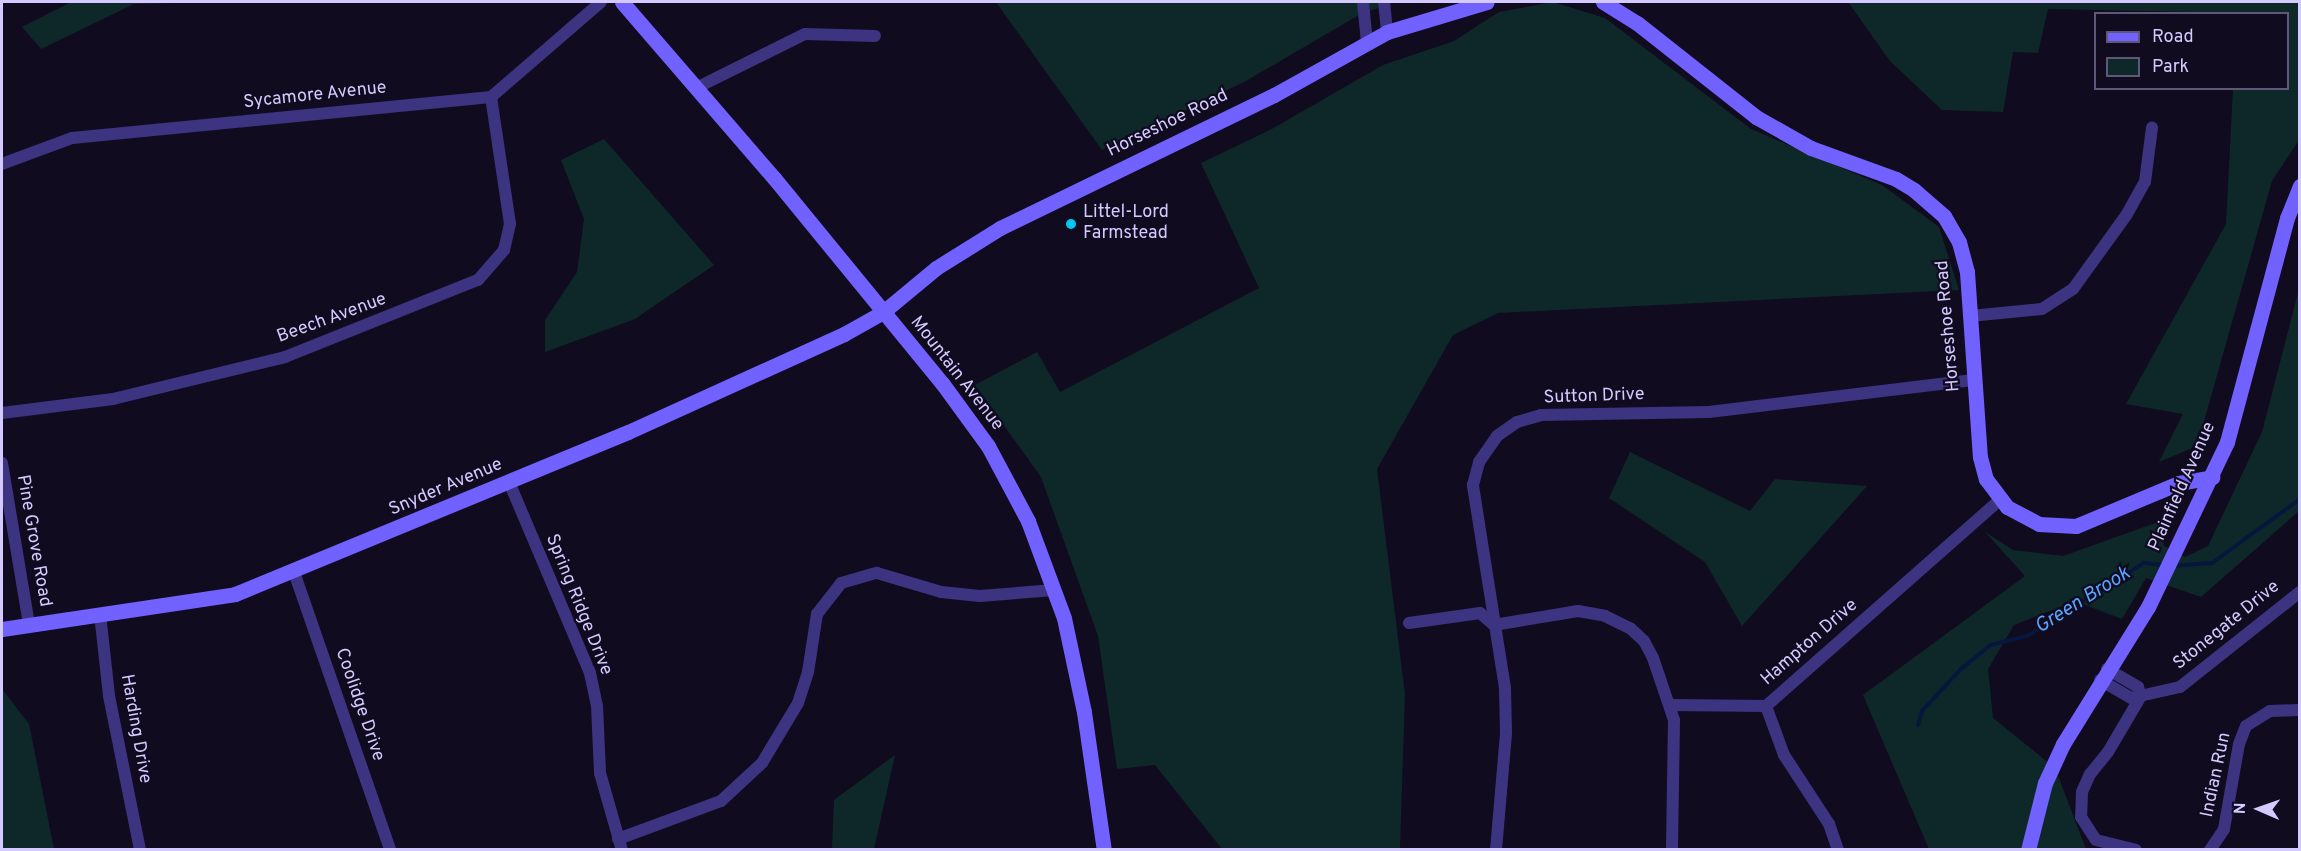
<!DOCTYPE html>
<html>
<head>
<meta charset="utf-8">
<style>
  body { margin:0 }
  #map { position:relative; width:2301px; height:851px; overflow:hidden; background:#100b1f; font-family:Overpass,sans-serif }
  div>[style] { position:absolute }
  .green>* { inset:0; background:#0e2829 }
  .stream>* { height:4px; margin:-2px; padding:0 2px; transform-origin:2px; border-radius:2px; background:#07163d }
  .street>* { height:12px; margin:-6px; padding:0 6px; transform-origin:6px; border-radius:6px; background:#3d3481 }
  .secondary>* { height:15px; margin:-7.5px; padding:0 7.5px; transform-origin:7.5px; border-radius:7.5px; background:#7161ff }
  .dots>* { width:16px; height:16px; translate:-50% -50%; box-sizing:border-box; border:3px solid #100b1f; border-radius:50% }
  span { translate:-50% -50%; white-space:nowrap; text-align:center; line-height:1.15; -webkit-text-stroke:4.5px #100b1f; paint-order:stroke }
  .street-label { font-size:18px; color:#d4caff }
  .poi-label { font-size:18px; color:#d4caff }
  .left { translate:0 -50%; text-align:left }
  .water-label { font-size:20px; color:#58a4ff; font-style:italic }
  .frame { position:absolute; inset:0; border:3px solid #d4caff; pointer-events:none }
  .legend { position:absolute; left:2094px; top:12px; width:195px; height:78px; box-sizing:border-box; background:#100b1f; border:2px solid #5e5779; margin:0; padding:8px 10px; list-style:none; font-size:18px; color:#d4caff }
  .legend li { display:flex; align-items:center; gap:12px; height:30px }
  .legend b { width:30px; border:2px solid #5e5779 }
  .north { position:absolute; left:2229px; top:779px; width:60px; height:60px; -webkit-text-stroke:4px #100b1f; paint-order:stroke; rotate:272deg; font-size:16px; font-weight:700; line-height:24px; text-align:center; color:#d4caff }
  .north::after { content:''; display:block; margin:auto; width:21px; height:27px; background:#d4caff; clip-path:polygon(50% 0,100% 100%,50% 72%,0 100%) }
</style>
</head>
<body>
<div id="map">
  <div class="green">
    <i style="clip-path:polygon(71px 2px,222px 2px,134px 4px,41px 49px,22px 27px)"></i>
    <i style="clip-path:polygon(996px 2px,1395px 2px,1359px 15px,1246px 81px,1102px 150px)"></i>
    <i style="clip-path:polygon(1553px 2px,1605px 18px,1751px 129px,1882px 185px,1939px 227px,1959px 290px,1498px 313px,1453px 335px,1377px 469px,1405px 694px,1400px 849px,1222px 849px,1155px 765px,1117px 769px,1098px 636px,1041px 477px,975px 385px,1037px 352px,1060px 392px,1259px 288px,1201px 163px,1270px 130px,1383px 65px,1454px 41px,1499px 12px)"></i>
    <i style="clip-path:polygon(1848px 2px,2299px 2px,2299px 140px,2272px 181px,2197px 446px,2159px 462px,2183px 414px,2126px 404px,2226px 224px,2233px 89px,2288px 88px,2288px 14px,2048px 9px,2038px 53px,2013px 52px,2003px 112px,1942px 110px,1890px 61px)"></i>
    <i style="clip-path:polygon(604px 139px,714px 265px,635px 319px,545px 352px,545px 320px,577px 272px,584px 219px,561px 160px)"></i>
    <i style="clip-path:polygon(2299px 289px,2299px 511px,2201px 597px,2146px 578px,2122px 619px,2075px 601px,2014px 625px,1988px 669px,1993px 718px,2055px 768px,2086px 849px,1929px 849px,1863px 695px,2025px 576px,1985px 532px,2013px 550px,2063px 556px,2161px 521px,2164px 546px,2185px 557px,2208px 546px,2262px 432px)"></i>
    <i style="clip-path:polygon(1630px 452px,1750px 511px,1775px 479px,1867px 486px,1742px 626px,1705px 562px,1609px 498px)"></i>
    <i style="clip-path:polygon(2px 689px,29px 724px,54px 849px,2px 849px)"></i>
    <i style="clip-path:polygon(895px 755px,874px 849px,832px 849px,834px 800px)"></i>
  </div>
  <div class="stream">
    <i style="left:2300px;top:357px;width:42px;rotate:90deg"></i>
    <i style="left:2171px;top:566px;width:41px;rotate:-4.2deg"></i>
    <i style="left:2212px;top:563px;width:109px;rotate:-36deg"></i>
    <i style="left:1918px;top:725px;width:15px;rotate:-74deg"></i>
    <i style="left:1922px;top:711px;width:57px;rotate:-47.1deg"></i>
    <i style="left:1961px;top:669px;width:38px;rotate:-39deg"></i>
    <i style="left:1991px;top:645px;width:37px;rotate:-14deg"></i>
    <i style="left:2027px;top:636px;width:138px;rotate:-32deg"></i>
    <i style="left:2144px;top:563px;width:20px;rotate:6deg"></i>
  </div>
  <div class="street">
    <i style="left:1363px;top:2px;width:41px;rotate:84.4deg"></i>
    <i style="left:1384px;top:2px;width:30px;rotate:84deg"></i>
    <i style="left:698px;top:87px;width:119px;rotate:-26.4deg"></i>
    <i style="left:805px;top:34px;width:70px;rotate:1.6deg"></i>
    <i style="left:2px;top:164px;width:75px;rotate:-20.4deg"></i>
    <i style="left:72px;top:138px;width:421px;rotate:-5.6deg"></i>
    <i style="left:491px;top:97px;width:145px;rotate:-40.8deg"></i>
    <i style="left:1970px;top:316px;width:72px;rotate:-5.6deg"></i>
    <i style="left:2042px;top:309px;width:37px;rotate:-33deg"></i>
    <i style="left:2073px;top:289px;width:92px;rotate:-54.2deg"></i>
    <i style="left:2127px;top:214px;width:37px;rotate:-61deg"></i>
    <i style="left:2145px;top:182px;width:55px;rotate:-82.7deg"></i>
    <i style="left:2px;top:413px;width:112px;rotate:-7.2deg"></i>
    <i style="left:113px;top:399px;width:177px;rotate:-13.7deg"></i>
    <i style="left:285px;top:357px;width:208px;rotate:-21.8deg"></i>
    <i style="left:478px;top:280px;width:40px;rotate:-49deg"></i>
    <i style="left:504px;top:250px;width:27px;rotate:-77deg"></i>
    <i style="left:510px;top:224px;width:128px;rotate:-98.5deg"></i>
    <i style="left:2px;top:463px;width:164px;rotate:80.5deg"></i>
    <i style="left:509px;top:482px;width:207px;rotate:67deg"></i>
    <i style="left:590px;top:673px;width:34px;rotate:78deg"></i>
    <i style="left:597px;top:706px;width:67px;rotate:87.4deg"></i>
    <i style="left:600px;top:773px;width:80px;rotate:74.1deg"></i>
    <i style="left:294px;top:572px;width:294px;rotate:70.9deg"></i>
    <i style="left:100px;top:614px;width:82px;rotate:83.7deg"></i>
    <i style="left:109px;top:696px;width:157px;rotate:78.6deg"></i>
    <i style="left:1409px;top:623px;width:72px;rotate:-8deg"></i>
    <i style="left:1480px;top:613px;width:18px;rotate:41deg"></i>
    <i style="left:1494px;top:625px;width:85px;rotate:-9.5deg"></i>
    <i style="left:1578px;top:611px;width:27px;rotate:10deg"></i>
    <i style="left:1605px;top:616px;width:28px;rotate:26deg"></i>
    <i style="left:1630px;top:628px;width:19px;rotate:43deg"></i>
    <i style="left:1644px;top:641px;width:19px;rotate:62deg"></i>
    <i style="left:1653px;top:658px;width:65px;rotate:71.3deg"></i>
    <i style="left:1674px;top:720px;width:130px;rotate:90.9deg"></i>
    <i style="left:2107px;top:669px;width:36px;rotate:30deg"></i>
    <i style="left:2138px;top:687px;width:9px;rotate:72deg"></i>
    <i style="left:2141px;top:696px;width:65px;rotate:120.5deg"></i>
    <i style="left:2108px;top:752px;width:28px;rotate:129deg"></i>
    <i style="left:2090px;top:774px;width:20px;rotate:114deg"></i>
    <i style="left:2082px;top:792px;width:25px;rotate:92deg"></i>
    <i style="left:2081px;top:817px;width:27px;rotate:57deg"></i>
    <i style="left:2096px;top:840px;width:41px;rotate:14deg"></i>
    <i style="left:2100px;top:680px;width:36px;rotate:30deg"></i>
    <i style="left:2131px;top:698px;width:50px;rotate:-12.7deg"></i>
    <i style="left:2180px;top:687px;width:153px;rotate:-38.4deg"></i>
    <i style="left:1671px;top:705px;width:95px;rotate:0.6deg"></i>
    <i style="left:618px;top:839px;width:110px;rotate:-20.3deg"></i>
    <i style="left:721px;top:801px;width:56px;rotate:-42.8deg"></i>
    <i style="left:762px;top:763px;width:70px;rotate:-59deg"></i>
    <i style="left:798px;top:703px;width:33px;rotate:-72deg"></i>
    <i style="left:808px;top:672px;width:59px;rotate:-81.2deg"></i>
    <i style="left:817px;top:614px;width:39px;rotate:-52deg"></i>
    <i style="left:841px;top:583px;width:37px;rotate:-16deg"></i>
    <i style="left:877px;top:573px;width:67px;rotate:16.5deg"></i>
    <i style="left:941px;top:592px;width:39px;rotate:6deg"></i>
    <i style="left:980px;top:596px;width:74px;rotate:-4.6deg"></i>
    <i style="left:1496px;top:850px;width:117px;rotate:-85.1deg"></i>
    <i style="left:1506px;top:733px;width:45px;rotate:-91.3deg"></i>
    <i style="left:1505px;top:688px;width:206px;rotate:-99deg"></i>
    <i style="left:1473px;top:485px;width:24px;rotate:-75deg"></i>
    <i style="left:1479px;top:462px;width:32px;rotate:-55deg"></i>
    <i style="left:1497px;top:436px;width:24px;rotate:-35deg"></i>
    <i style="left:1517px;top:422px;width:25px;rotate:-16deg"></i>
    <i style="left:1541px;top:415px;width:168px;rotate:-1deg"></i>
    <i style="left:1709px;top:412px;width:268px;rotate:-6.9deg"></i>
    <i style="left:1838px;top:850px;width:28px;rotate:-109deg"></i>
    <i style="left:1829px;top:824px;width:82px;rotate:-123.1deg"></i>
    <i style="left:1784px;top:755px;width:52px;rotate:-110.2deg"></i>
    <i style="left:1766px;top:706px;width:312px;rotate:-41.4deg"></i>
    <i style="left:2210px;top:850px;width:25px;rotate:-56deg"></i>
    <i style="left:2224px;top:829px;width:86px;rotate:-80deg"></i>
    <i style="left:2239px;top:744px;width:19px;rotate:-69deg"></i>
    <i style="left:2246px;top:726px;width:28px;rotate:-32deg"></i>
    <i style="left:2270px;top:711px;width:30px;rotate:-2deg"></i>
  </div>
  <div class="secondary">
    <i style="left:622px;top:2px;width:233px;rotate:49.2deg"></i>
    <i style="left:774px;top:178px;width:265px;rotate:50.7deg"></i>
    <i style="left:942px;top:383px;width:78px;rotate:53.9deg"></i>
    <i style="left:988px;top:446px;width:85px;rotate:61.9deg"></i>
    <i style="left:1028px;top:521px;width:103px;rotate:69.6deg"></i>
    <i style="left:1064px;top:618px;width:96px;rotate:78deg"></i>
    <i style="left:1084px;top:712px;width:139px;rotate:81.8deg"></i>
    <i style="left:1603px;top:2px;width:40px;rotate:32deg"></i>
    <i style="left:1637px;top:23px;width:152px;rotate:38.3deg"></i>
    <i style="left:1756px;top:117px;width:63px;rotate:29.4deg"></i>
    <i style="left:1811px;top:148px;width:90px;rotate:20deg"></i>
    <i style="left:1896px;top:179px;width:21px;rotate:31deg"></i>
    <i style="left:1914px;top:190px;width:40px;rotate:41deg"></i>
    <i style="left:1944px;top:216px;width:30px;rotate:60deg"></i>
    <i style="left:1959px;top:242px;width:31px;rotate:75deg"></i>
    <i style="left:1967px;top:272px;width:185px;rotate:86deg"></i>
    <i style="left:1980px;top:457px;width:23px;rotate:75deg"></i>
    <i style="left:1986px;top:479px;width:35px;rotate:53deg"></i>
    <i style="left:2007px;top:507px;width:36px;rotate:28deg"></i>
    <i style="left:2039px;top:524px;width:37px;rotate:3deg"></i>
    <i style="left:2076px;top:526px;width:112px;rotate:-22.7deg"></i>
    <i style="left:2179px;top:483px;width:34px;rotate:-10deg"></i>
    <i style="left:2px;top:629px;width:236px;rotate:-8.5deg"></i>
    <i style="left:235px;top:594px;width:425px;rotate:-22.4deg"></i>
    <i style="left:628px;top:432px;width:237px;rotate:-24.4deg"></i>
    <i style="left:844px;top:334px;width:45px;rotate:-29.4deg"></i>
    <i style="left:883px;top:312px;width:69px;rotate:-39.7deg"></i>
    <i style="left:936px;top:268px;width:75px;rotate:-32deg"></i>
    <i style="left:1000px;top:228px;width:305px;rotate:-25.9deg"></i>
    <i style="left:1274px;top:95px;width:129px;rotate:-29.1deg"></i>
    <i style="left:1387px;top:32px;width:104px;rotate:-16.7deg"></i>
    <i style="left:2028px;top:850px;width:69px;rotate:-75.8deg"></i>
    <i style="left:2045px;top:783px;width:43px;rotate:-65.2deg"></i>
    <i style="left:2063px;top:744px;width:161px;rotate:-58.2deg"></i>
    <i style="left:2148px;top:607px;width:183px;rotate:-64.4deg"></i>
    <i style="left:2227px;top:442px;width:232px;rotate:-75deg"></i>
    <i style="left:2287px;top:218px;width:35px;rotate:-68deg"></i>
  </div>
  <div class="dots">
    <i style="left:1071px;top:224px;background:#00c8f5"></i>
  </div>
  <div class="street-label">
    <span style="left:315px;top:96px;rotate:-6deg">Sycamore Avenue</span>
    <span style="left:1168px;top:124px;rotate:-26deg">Horseshoe Road</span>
    <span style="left:332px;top:319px;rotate:-20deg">Beech Avenue</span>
    <span style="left:1949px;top:326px;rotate:-95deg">Horseshoe Road</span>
    <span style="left:956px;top:374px;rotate:52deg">Mountain Avenue</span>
    <span style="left:1594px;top:397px;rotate:-2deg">Sutton Drive</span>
    <span style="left:2183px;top:487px;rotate:-66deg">Plainfield Avenue</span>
    <span style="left:446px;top:488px;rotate:-23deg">Snyder Avenue</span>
    <span style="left:33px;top:541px;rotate:80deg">Pine Grove Road</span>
    <span style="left:578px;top:605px;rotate:68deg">Spring Ridge Drive</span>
    <span style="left:2227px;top:626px;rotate:-39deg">Stonegate Drive</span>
    <span style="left:1810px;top:643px;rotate:-41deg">Hampton Drive</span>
    <span style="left:359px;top:705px;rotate:71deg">Coolidge Drive</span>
    <span style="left:135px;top:729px;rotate:80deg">Harding Drive</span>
    <span style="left:2217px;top:775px;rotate:-78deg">Indian Run</span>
  </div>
  <div class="poi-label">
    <span class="left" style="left:1083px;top:224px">Littel-Lord<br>Farmstead</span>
  </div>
  <div class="water-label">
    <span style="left:2083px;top:601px;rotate:-32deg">Green Brook</span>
  </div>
  <div class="frame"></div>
  <ul class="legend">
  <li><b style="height:8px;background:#7161ff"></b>Road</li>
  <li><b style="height:16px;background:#0e2829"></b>Park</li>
  </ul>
  <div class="north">N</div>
</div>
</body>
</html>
